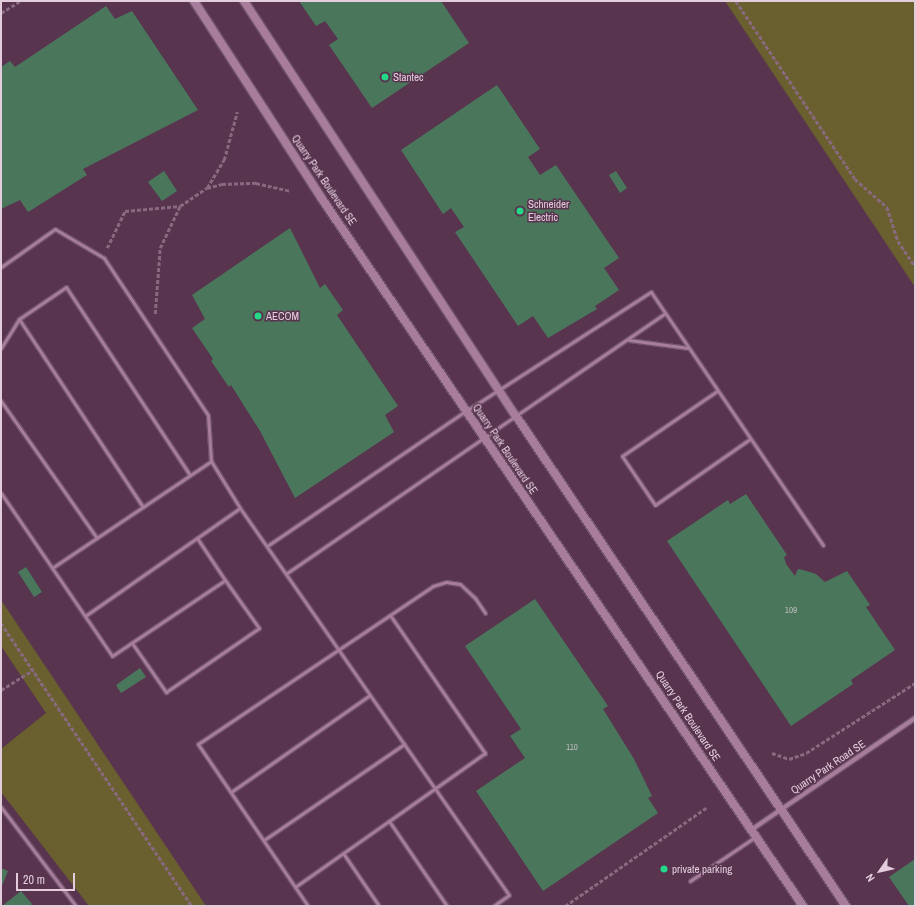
<!DOCTYPE html>
<html>
<head>
<meta charset="utf-8">
<style>
  body { margin:0 }
  #map { position:relative; width:916px; height:907px; overflow:hidden; background:#58344f; font-family:"Archivo Narrow",sans-serif }
  div>[style] { position:absolute }
  .green>* { inset:0; background:#6a5f2e }
  .building>* { inset:0; background:#4a775c }
  .path>* { height:2.5px; margin-top:-1.25px; transform-origin:0; background:repeating-linear-gradient(90deg,#88697f 0 4px,transparent 0 6px) }
  .roads { filter:drop-shadow(1px 0 #71536a) drop-shadow(-1px 0 #71536a) drop-shadow(0 1px #71536a) drop-shadow(0 -1px #71536a) }
  .service>* { height:3px; margin:-1.5px; padding:0 1.5px; transform-origin:1.5px; border-radius:1.5px; background:#a77d9b }
  .minor>* { height:4px; margin:-2px; padding:0 2px; transform-origin:2px; border-radius:2px; background:#a77d9b }
  .secondary>* { height:8px; margin:-4px; padding:0 4px; transform-origin:4px; border-radius:4px; background:#a77d9b }
  .dots>* { width:11px; height:11px; translate:-50% -50%; box-sizing:border-box; border:2px solid #58344f; border-radius:50% }
  span { translate:-50% -50%; white-space:nowrap; text-align:center; line-height:1.15; -webkit-text-stroke:3px #58344f; paint-order:stroke }
  .number-label { font-size:9px; color:#bdb8bc }
  .number-label span { -webkit-text-stroke-width:0 }
  .poi-label { font-size:11px; color:#e3cddc }
  .left { translate:0 -50%; text-align:left }
  .street-label { font-size:11px; color:#e3cddc }
  .frame { position:absolute; inset:0; border:2px solid #e3cddc; pointer-events:none }
  .north { position:absolute; left:860px; top:851px; width:40px; height:40px; -webkit-text-stroke:3px #58344f; paint-order:stroke; rotate:236deg; font-size:11px; font-weight:700; line-height:16px; text-align:center; color:#e3cddc }
  .north::after { content:''; display:block; margin:auto; width:14px; height:18px; background:#e3cddc; clip-path:polygon(50% 0,100% 100%,50% 72%,0 100%) }
  .scale { position:absolute; left:16px; top:873px; width:59px; height:18px; box-sizing:border-box; border:2px solid #e3cddc; border-top:0; padding-left:5px; font-size:12px; line-height:14px; white-space:nowrap; color:#e3cddc; -webkit-text-stroke:3px #58344f; paint-order:stroke }
</style>
</head>
<body>
<div id="map">
  <div class="green">
    <i style="clip-path:polygon(725px 1px,915px 1px,915px 287px)"></i>
    <i style="clip-path:polygon(1px 600px,66px 697px,206px 906px,89px 906px,1px 792px,1px 749px,46px 713px,1px 646px)"></i>
  </div>
  <div class="building">
    <i style="clip-path:polygon(299px 1px,441px 1px,469px 43px,372px 108px,329px 45px,338px 39px,325px 21px,316px 26px)"></i>
    <i style="clip-path:polygon(106px 6px,115px 19px,132px 11px,198px 110px,83px 169px,87px 175px,28px 212px,20px 200px,1px 209px,1px 67px,10px 61px,15px 67px)"></i>
    <i style="clip-path:polygon(497px 85px,540px 149px,528px 157px,540px 175px,556px 165px,619px 258px,604px 268px,619px 290px,595px 306px,597px 309px,548px 338px,533px 316px,518px 326px,455px 232px,464px 227px,451px 208px,443px 214px,401px 150px)"></i>
    <i style="clip-path:polygon(164px 171px,177px 191px,162px 201px,148px 182px)"></i>
    <i style="clip-path:polygon(616px 171px,627px 188px,620px 193px,609px 175px)"></i>
    <i style="clip-path:polygon(290px 228px,320px 288px,325px 284px,343px 310px,337px 315px,398px 406px,385px 415px,394px 432px,295px 498px,260px 431px,231px 385px,229px 387px,211px 361px,213px 359px,192px 328px,205px 319px,192px 295px)"></i>
    <i style="clip-path:polygon(746px 494px,787px 555px,784px 557px,786px 564px,795px 576px,798px 569px,803px 570px,816px 574px,825px 582px,847px 571px,870px 605px,866px 607px,895px 650px,851px 680px,853px 684px,791px 726px,667px 541px,728px 500px,730px 504px)"></i>
    <i style="clip-path:polygon(26px 567px,42px 592px,34px 597px,18px 572px)"></i>
    <i style="clip-path:polygon(535px 599px,608px 706px,603px 709px,634px 759px,652px 796px,648px 798px,658px 813px,543px 891px,476px 791px,525px 758px,510px 736px,521px 729px,465px 646px)"></i>
    <i style="clip-path:polygon(140px 668px,146px 677px,121px 693px,116px 685px)"></i>
    <i style="clip-path:polygon(915px 859px,915px 906px,909px 906px,889px 877px)"></i>
    <i style="clip-path:polygon(1px 868px,8px 871px,1px 888px)"></i>
    <i style="clip-path:polygon(21px 891px,32px 904px,30px 906px,2px 906px)"></i>
  </div>
  <div class="path">
    <i style="left:736px;top:1px;width:214px;rotate:56.2deg"></i>
    <i style="left:855px;top:179px;width:43px;rotate:41.2deg"></i>
    <i style="left:887px;top:207px;width:36px;rotate:72deg"></i>
    <i style="left:898px;top:241px;width:30px;rotate:56deg"></i>
    <i style="left:1px;top:13px;width:22px;rotate:-32deg"></i>
    <i style="left:207px;top:188px;width:33px;rotate:-59deg"></i>
    <i style="left:224px;top:160px;width:50px;rotate:-74.8deg"></i>
    <i style="left:107px;top:248px;width:41px;rotate:-64.1deg"></i>
    <i style="left:125px;top:211px;width:55px;rotate:-5.2deg"></i>
    <i style="left:155px;top:314px;width:66px;rotate:-85.7deg"></i>
    <i style="left:160px;top:248px;width:47px;rotate:-64.5deg"></i>
    <i style="left:180px;top:206px;width:32px;rotate:-34deg"></i>
    <i style="left:207px;top:188px;width:16px;rotate:-15deg"></i>
    <i style="left:222px;top:184px;width:34px;rotate:-2deg"></i>
    <i style="left:256px;top:183px;width:35px;rotate:13deg"></i>
    <i style="left:1px;top:623px;width:341px;rotate:56deg"></i>
    <i style="left:1px;top:690px;width:38px;rotate:-32deg"></i>
    <i style="left:772px;top:753px;width:18px;rotate:19deg"></i>
    <i style="left:789px;top:759px;width:18px;rotate:-19deg"></i>
    <i style="left:806px;top:753px;width:130px;rotate:-32.7deg"></i>
    <i style="left:565px;top:906px;width:172px;rotate:-34.8deg"></i>
  </div>
  <div class="roads">
    <div class="service">
      <i style="left:1px;top:267px;width:66px;rotate:-35.1deg"></i>
      <i style="left:55px;top:229px;width:57px;rotate:30.6deg"></i>
      <i style="left:104px;top:258px;width:188px;rotate:56.5deg"></i>
      <i style="left:208px;top:415px;width:46px;rotate:86.3deg"></i>
      <i style="left:211px;top:461px;width:55px;rotate:58.3deg"></i>
      <i style="left:240px;top:508px;width:471px;rotate:55.2deg"></i>
      <i style="left:509px;top:895px;width:19px;rotate:145deg"></i>
      <i style="left:19px;top:319px;width:57px;rotate:-34.2deg"></i>
      <i style="left:66px;top:287px;width:225px;rotate:56.6deg"></i>
      <i style="left:629px;top:340px;width:60px;rotate:7.7deg"></i>
      <i style="left:1px;top:348px;width:34px;rotate:-58deg"></i>
      <i style="left:19px;top:319px;width:225px;rotate:56.6deg"></i>
      <i style="left:717px;top:391px;width:115px;rotate:145.6deg"></i>
      <i style="left:622px;top:456px;width:59px;rotate:56deg"></i>
      <i style="left:655px;top:505px;width:116px;rotate:-34.8deg"></i>
      <i style="left:1px;top:401px;width:167px;rotate:55deg"></i>
      <i style="left:1px;top:493px;width:197px;rotate:55.7deg"></i>
      <i style="left:112px;top:656px;width:136px;rotate:-33.9deg"></i>
      <i style="left:225px;top:580px;width:50px;rotate:-123.7deg"></i>
      <i style="left:197px;top:538px;width:52px;rotate:-34.9deg"></i>
      <i style="left:267px;top:546px;width:240px;rotate:-34.2deg"></i>
      <i style="left:466px;top:411px;width:220px;rotate:-32.8deg"></i>
      <i style="left:651px;top:292px;width:306px;rotate:55.8deg"></i>
      <i style="left:52px;top:568px;width:192px;rotate:-33.9deg"></i>
      <i style="left:287px;top:573px;width:457px;rotate:-34.5deg"></i>
      <i style="left:390px;top:615px;width:52px;rotate:-34deg"></i>
      <i style="left:433px;top:586px;width:14px;rotate:-17deg"></i>
      <i style="left:446px;top:582px;width:14px;rotate:8deg"></i>
      <i style="left:460px;top:584px;width:21px;rotate:43deg"></i>
      <i style="left:475px;top:598px;width:18px;rotate:56deg"></i>
      <i style="left:85px;top:616px;width:136px;rotate:-34.9deg"></i>
      <i style="left:132px;top:643px;width:60px;rotate:55.2deg"></i>
      <i style="left:166px;top:692px;width:113px;rotate:-34.5deg"></i>
      <i style="left:259px;top:628px;width:59px;rotate:-125.3deg"></i>
      <i style="left:231px;top:792px;width:169px;rotate:-34.9deg"></i>
      <i style="left:1px;top:807px;width:124px;rotate:52.9deg"></i>
      <i style="left:264px;top:840px;width:170px;rotate:-34.4deg"></i>
      <i style="left:343px;top:853px;width:64px;rotate:55.8deg"></i>
      <i style="left:690px;top:881px;width:78px;rotate:-34.1deg"></i>
      <i style="left:295px;top:887px;width:115px;rotate:-35.1deg"></i>
      <i style="left:389px;top:821px;width:103px;rotate:55.7deg"></i>
      <i style="left:308px;top:906px;width:196px;rotate:-124.2deg"></i>
      <i style="left:198px;top:744px;width:231px;rotate:-33.9deg"></i>
      <i style="left:390px;top:615px;width:168px;rotate:55.5deg"></i>
      <i style="left:485px;top:753px;width:118px;rotate:144.7deg"></i>
    </div>
    <div class="minor">
      <i style="left:751px;top:830px;width:199px;rotate:-34.3deg"></i>
    </div>
    <div class="secondary">
      <i style="left:194px;top:1px;width:236px;rotate:57.1deg"></i>
      <i style="left:322px;top:199px;width:855px;rotate:55.77deg"></i>
      <i style="left:244px;top:1px;width:496px;rotate:56.8deg"></i>
      <i style="left:516px;top:416px;width:591px;rotate:56.04deg"></i>
    </div>
  </div>
  <div class="dots">
    <i style="left:385px;top:77px;background:#23d886"></i>
    <i style="left:520px;top:211px;background:#23d886"></i>
    <i style="left:258px;top:316px;background:#23d886"></i>
    <i style="left:664px;top:869px;background:#23d886"></i>
  </div>
  <div class="number-label">
    <span style="left:791px;top:610px">109</span>
    <span style="left:572px;top:747px">110</span>
  </div>
  <div class="poi-label">
    <span class="left" style="left:393px;top:77px">Stantec</span>
    <span class="left" style="left:528px;top:211px">Schneider<br>Electric</span>
    <span class="left" style="left:266px;top:316px">AECOM</span>
    <span class="left" style="left:672px;top:869px">private parking</span>
  </div>
  <div class="street-label">
    <span style="left:324px;top:180px;rotate:56deg">Quarry Park Boulevard SE</span>
    <span style="left:505px;top:449px;rotate:56deg">Quarry Park Boulevard SE</span>
    <span style="left:688px;top:716px;rotate:56deg">Quarry Park Boulevard SE</span>
    <span style="left:828px;top:767px;rotate:-34deg">Quarry Park Road SE</span>
  </div>
  <div class="frame"></div>
  <div class="north">N</div>
  <div class="scale">20 m</div>
</div>
</body>
</html>
